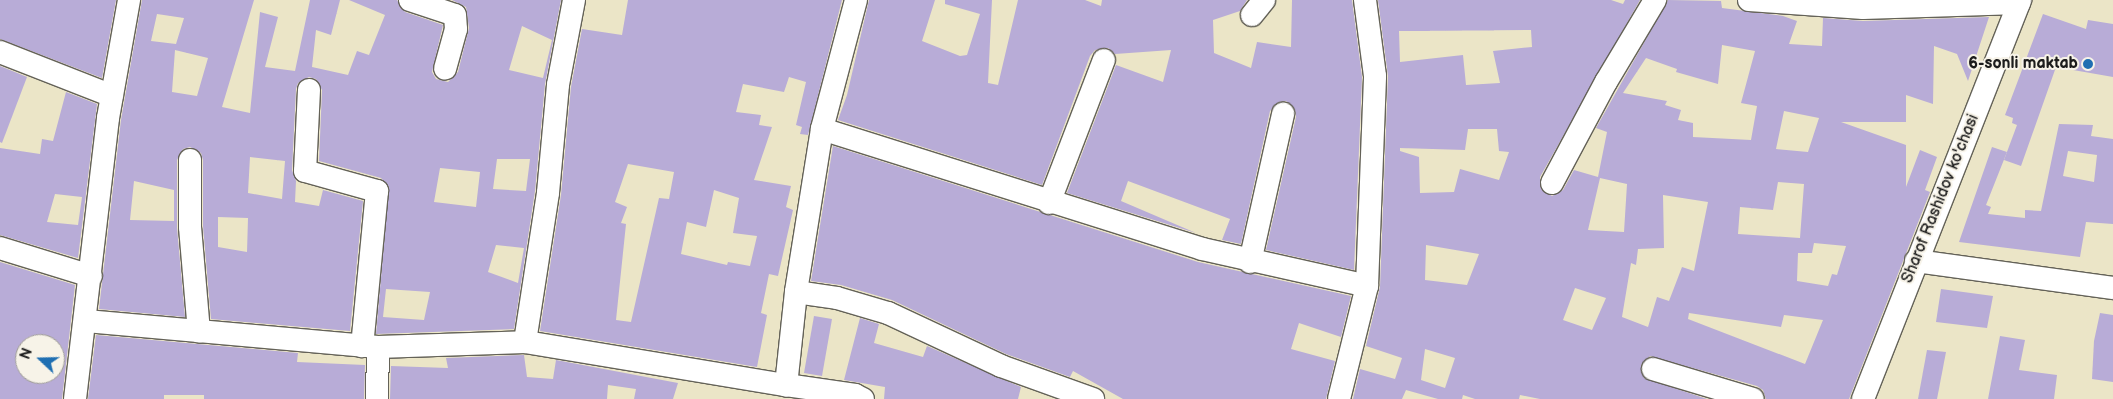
<!DOCTYPE html>
<html>
<head>
<meta charset="utf-8">
<style>
  body { margin:0 }
  #map { position:relative; width:2113px; height:399px; overflow:hidden; background:#ebe5c7; font-family:"Balsamiq Sans",sans-serif }
  div>[style] { position:absolute }
  .building>* { inset:0; background:#b8acd7 }
  .roads { filter:drop-shadow(1px 0 #646258) drop-shadow(-1px 0 #646258) drop-shadow(0 1px #646258) drop-shadow(0 -1px #646258) }
  .minor>* { height:22px; margin:-11px; padding:0 11px; transform-origin:11px; border-radius:11px; background:#fff }
  .dots>* { width:14px; height:14px; translate:-50% -50%; box-sizing:border-box; border:2px solid #f7f3e8; border-radius:50% }
  span { translate:-50% -50%; white-space:nowrap; text-align:center; line-height:1.15; -webkit-text-stroke:4px #f7f3e8; paint-order:stroke }
  .poi-label { font-size:16px; color:#1c1c1c; font-weight:700 }
  .right { translate:-100% -50%; text-align:right }
  .street-label { font-size:16px; color:#1c1c1c }
  .north { position:absolute; left:15px; top:334px; width:50px; height:50px; box-sizing:border-box; background:#f7f3e8; border:1px solid #9f9d96; border-radius:50%; rotate:291deg; font-size:14px; font-weight:700; line-height:20px; text-align:center; color:#1c1c1c }
  .north::after { content:''; display:block; margin:auto; width:18px; height:22px; background:#1f6fb2; clip-path:polygon(50% 0,100% 100%,50% 72%,0 100%) }
</style>
</head>
<body>
<div id="map">
  <div class="building">
    <i style="clip-path:polygon(0 0,116px 0,102px 78px,0 39px)"></i>
    <i style="clip-path:polygon(evenodd,142px 0,254px 0,222px 107px,250px 113px,260px 12px,278px 17px,265px 67px,295px 71px,310px 0,340px 0,331px 35px,316px 30px,312px 67px,348px 75px,357px 51px,369px 55px,385px 15px,349px 0,397px 0,405px 12px,443px 25px,432px 72px,436px 79px,448px 82px,458px 72px,469px 28px,466px 7px,452px 0,561px 0,545px 84px,535px 191px,514px 329px,376px 334px,389px 187px,381px 178px,319px 161px,322px 90px,316px 79px,309px 77px,298px 83px,296px 89px,292px 170px,296px 181px,295px 202px,319px 206px,323px 190px,363px 201px,350px 331px,211px 319px,203px 226px,203px 160px,201px 153px,190px 147px,183px 149px,177px 160px,177px 228px,185px 317px,99px 309px,121px 120px,142px 0,157px 14px,184px 18px,176px 44px,151px 41px,157px 14px,142px 0,522px 26px,552px 40px,543px 78px,509px 70px,522px 26px,142px 0,175px 50px,208px 58px,197px 96px,172px 92px,175px 50px,142px 0,250px 157px,285px 161px,282px 199px,248px 193px,250px 157px,142px 0,497px 159px,530px 159px,526px 191px,493px 189px,497px 159px,142px 0,440px 168px,480px 172px,476px 207px,434px 202px,440px 168px,142px 0,134px 181px,174px 190px,174px 221px,130px 220px,134px 181px,142px 0,218px 217px,248px 218px,247px 252px,218px 247px,218px 217px,142px 0,496px 245px,524px 248px,518px 283px,488px 272px,496px 245px,142px 0,386px 289px,430px 292px,424px 320px,383px 317px,386px 289px)"></i>
    <i style="clip-path:polygon(evenodd,628px 0,842px 0,808px 135px,800px 134px,802px 127px,796px 125px,806px 82px,789px 77px,784px 92px,743px 84px,736px 112px,761px 115px,759px 125px,772px 127px,754px 180px,791px 186px,786px 207px,793px 210px,778px 276px,769px 274px,761px 313px,767px 315px,757px 367px,540px 331px,561px 195px,571px 87px,582px 29px,622px 35px,628px 0,628px 164px,674px 172px,669px 199px,659px 198px,631px 322px,616px 320px,626px 224px,621px 223px,627px 207px,615px 202px,628px 164px,628px 0,714px 190px,739px 198px,733px 233px,757px 236px,750px 266px,728px 262px,727px 265px,681px 254px,687px 222px,706px 227px,714px 190px)"></i>
    <i style="clip-path:polygon(869px 0,935px 0,922px 41px,960px 56px,967px 55px,980px 14px,945px 4px,945px 0,992px 0,988px 83px,998px 85px,1018px 0,1085px 0,1101px 6px,1102px 0,1247px 0,1240px 11px,1213px 20px,1214px 53px,1251px 68px,1257px 42px,1291px 47px,1292px 0,1352px 0,1362px 77px,1354px 270px,1266px 250px,1296px 117px,1295px 110px,1286px 101px,1279px 102px,1270px 111px,1241px 244px,1222px 240px,1230px 219px,1128px 181px,1121px 201px,1196px 233px,1067px 193px,1116px 65px,1163px 82px,1171px 50px,1115px 54px,1108px 48px,1095px 50px,1090px 56px,1042px 185px,838px 120px,847px 95px)"></i>
    <i style="clip-path:polygon(evenodd,1378px 0,1611px 0,1623px 4px,1625px 0,1640px 0,1540px 177px,1541px 189px,1552px 196px,1563px 190px,1574px 170px,1598px 177px,1607px 132px,1596px 128px,1668px 0,1721px 1px,1722px 8px,1783px 16px,1797px 21px,1789px 44px,1822px 46px,1823px 18px,1863px 21px,1989px 17px,1968px 81px,1957px 54px,1934px 46px,1933px 104px,1906px 95px,1906px 122px,1841px 122px,1906px 145px,1906px 187px,1920px 150px,1937px 157px,1925px 190px,1930px 192px,1849px 399px,1766px 399px,1763px 390px,1757px 386px,1650px 356px,1641px 365px,1644px 378px,1707px 399px,1540px 399px,1520px 395px,1519px 399px,1475px 399px,1463px 395px,1462px 399px,1438px 399px,1406px 390px,1402px 399px,1353px 399px,1360px 369px,1395px 379px,1402px 358px,1366px 346px,1380px 287px,1388px 76px,1378px 0,1531px 30px,1532px 47px,1493px 51px,1500px 83px,1466px 85px,1463px 55px,1400px 62px,1399px 31px,1531px 30px,1378px 0,1722px 45px,1755px 51px,1741px 103px,1757px 106px,1751px 140px,1693px 137px,1693px 123px,1678px 120px,1681px 110px,1665px 105px,1667px 101px,1623px 93px,1646px 58px,1677px 69px,1676px 72px,1718px 84px,1722px 45px,1378px 0,1784px 111px,1819px 118px,1808px 152px,1776px 149px,1784px 111px,1378px 0,1468px 129px,1497px 129px,1499px 151px,1509px 152px,1499px 180px,1460px 169px,1454px 192px,1420px 193px,1419px 157px,1400px 151px,1400px 148px,1465px 150px,1468px 129px,1378px 0,1600px 178px,1627px 184px,1624px 232px,1588px 230px,1600px 178px,1378px 0,1778px 182px,1804px 184px,1800px 238px,1738px 234px,1740px 207px,1773px 210px,1778px 182px,1378px 0,1663px 195px,1708px 202px,1694px 271px,1682px 267px,1669px 301px,1657px 297px,1648px 327px,1622px 317px,1631px 263px,1636px 265px,1638px 249px,1664px 248px,1663px 195px,1378px 0,1814px 243px,1846px 246px,1837px 275px,1832px 274px,1828px 286px,1797px 281px,1798px 253px,1812px 253px,1814px 243px,1378px 0,1426px 245px,1479px 254px,1467px 285px,1425px 280px,1426px 245px,1378px 0,1575px 288px,1606px 298px,1592px 330px,1563px 320px,1575px 288px,1378px 0,1689px 313px,1781px 327px,1784px 315px,1823px 320px,1805px 364px,1688px 319px,1689px 313px,1378px 0,1425px 349px,1455px 358px,1445px 388px,1421px 380px,1425px 349px)"></i>
    <i style="clip-path:polygon(2043px 14px,2086px 29px,2088px 20px,2113px 24px,2113px 77px,2056px 67px,2021px 166px,2004px 160px,2017px 125px,2012px 123px,2013px 118px,2005px 115px)"></i>
    <i style="clip-path:polygon(0 66px,27px 77px,2px 143px,0 142px)"></i>
    <i style="clip-path:polygon(evenodd,66px 92px,97px 104px,78px 258px,0 235px,0 148px,40px 154px,42px 139px,53px 141px,66px 92px,55px 194px,82px 197px,78px 225px,47px 222px,55px 194px)"></i>
    <i style="clip-path:polygon(evenodd,2059px 124px,2093px 125px,2091px 136px,2113px 139px,2113px 224px,2086px 222px,2080px 257px,1959px 242px,1992px 147px,2007px 152px,1986px 205px,1991px 207px,1988px 214px,2025px 218px,2025px 210px,2041px 211px,2059px 124px,2068px 151px,2097px 155px,2094px 182px,2063px 176px,2068px 151px)"></i>
    <i style="clip-path:polygon(833px 146px,1198px 262px,1351px 296px,1341px 337px,1299px 323px,1291px 349px,1335px 361px,1326px 399px,1123px 399px,1073px 371px,1070px 377px,1006px 354px,892px 300px,841px 285px,811px 281px)"></i>
    <i style="clip-path:polygon(evenodd,0 262px,75px 285px,62px 399px,0 399px,0 262px,25px 344px,55px 344px,55px 374px,25px 374px,25px 344px)"></i>
    <i style="clip-path:polygon(1941px 289px,1993px 296px,1987px 328px,1936px 322px)"></i>
    <i style="clip-path:polygon(2100px 313px,2113px 315px,2113px 382px,2092px 379px,2094px 341px)"></i>
    <i style="clip-path:polygon(814px 316px,832px 319px,822px 376px,804px 373px)"></i>
    <i style="clip-path:polygon(860px 318px,879px 324px,874px 343px,923px 357px,927px 346px,1021px 387px,1018px 399px,884px 399px,885px 387px,844px 380px)"></i>
    <i style="clip-path:polygon(96px 335px,298px 353px,297px 362px,365px 365px,364px 399px,204px 399px,204px 395px,164px 395px,164px 399px,88px 399px)"></i>
    <i style="clip-path:polygon(2000px 336px,2025px 340px,2019px 370px,2057px 375px,2054px 399px,1988px 399px)"></i>
    <i style="clip-path:polygon(1927px 350px,1946px 352px,1937px 399px,1918px 399px)"></i>
    <i style="clip-path:polygon(524px 355px,527px 377px,553px 379px,556px 360px,678px 383px,673px 399px,634px 399px,636px 389px,608px 385px,607px 399px,390px 399px,391px 366px,448px 368px,446px 358px)"></i>
  </div>
  <div class="roads">
    <div class="minor">
      <i style="left:410px;top:0;width:47px;rotate:18.4deg"></i>
      <i style="left:455px;top:15px;width:14px;rotate:86deg"></i>
      <i style="left:456px;top:29px;width:41px;rotate:105.4deg"></i>
      <i style="left:574px;top:0;width:86px;rotate:100.7deg"></i>
      <i style="left:558px;top:85px;width:108px;rotate:95.3deg"></i>
      <i style="left:548px;top:193px;width:151px;rotate:98.8deg"></i>
      <i style="left:525px;top:342px;width:265px;rotate:9.4deg"></i>
      <i style="left:856px;top:0;width:133px;rotate:104.8deg"></i>
      <i style="left:822px;top:129px;width:165px;rotate:99.1deg"></i>
      <i style="left:796px;top:292px;width:94px;rotate:96.1deg"></i>
      <i style="left:786px;top:385px;width:70px;rotate:8.2deg"></i>
      <i style="left:855px;top:395px;width:9px;rotate:27deg"></i>
      <i style="left:1749px;top:0;width:114px;rotate:4deg"></i>
      <i style="left:1863px;top:8px;width:156px;rotate:-1.8deg"></i>
      <i style="left:1252px;top:15px;width:19px;rotate:-51deg"></i>
      <i style="left:0;top:52px;width:120px;rotate:21.4deg"></i>
      <i style="left:309px;top:90px;width:81px;rotate:92.8deg"></i>
      <i style="left:305px;top:171px;width:75px;rotate:15.5deg"></i>
      <i style="left:377px;top:191px;width:156px;rotate:95.5deg"></i>
      <i style="left:822px;top:129px;width:398px;rotate:17.5deg"></i>
      <i style="left:1202px;top:249px;width:169px;rotate:12.6deg"></i>
      <i style="left:190px;top:160px;width:67px;rotate:90deg"></i>
      <i style="left:190px;top:227px;width:105px;rotate:85.1deg"></i>
      <i style="left:1552px;top:183px;width:115px;rotate:-61.9deg"></i>
      <i style="left:1606px;top:82px;width:96px;rotate:-59.1deg"></i>
      <i style="left:1049px;top:203px;width:153px;rotate:-69deg"></i>
      <i style="left:0;top:248px;width:95px;rotate:17.1deg"></i>
      <i style="left:1916px;top:261px;width:199px;rotate:7.8deg"></i>
      <i style="left:1250px;top:262px;width:152px;rotate:-77.4deg"></i>
      <i style="left:796px;top:292px;width:41px;rotate:8.3deg"></i>
      <i style="left:837px;top:298px;width:53px;rotate:16.4deg"></i>
      <i style="left:888px;top:313px;width:125px;rotate:25.1deg"></i>
      <i style="left:1001px;top:366px;width:98px;rotate:19.7deg"></i>
      <i style="left:86px;top:321px;width:293px;rotate:5.1deg"></i>
      <i style="left:378px;top:347px;width:147px;rotate:-1.9deg"></i>
      <i style="left:1653px;top:369px;width:104px;rotate:16.7deg"></i>
      <i style="left:75px;top:399px;width:283px;rotate:-83.3deg"></i>
      <i style="left:108px;top:118px;width:120px;rotate:-79.9deg"></i>
      <i style="left:377px;top:399px;width:52px;rotate:-88.9deg"></i>
      <i style="left:1339px;top:399px;width:116px;rotate:-76.1deg"></i>
      <i style="left:1367px;top:286px;width:210px;rotate:-87.8deg"></i>
      <i style="left:1375px;top:76px;width:77px;rotate:-97.5deg"></i>
      <i style="left:1863px;top:399px;width:429px;rotate:-68.5deg"></i>
    </div>
  </div>
  <div class="dots">
    <i style="left:2088px;top:64px;background:#1f6fb2"></i>
  </div>
  <div class="poi-label">
    <span class="right" style="left:2078px;top:64px">6-sonli maktab</span>
  </div>
  <div class="street-label">
    <span style="left:1941px;top:199px;rotate:-68deg">Sharof Rashidov ko'chasi</span>
  </div>
  <div class="north">N</div>
</div>
</body>
</html>
